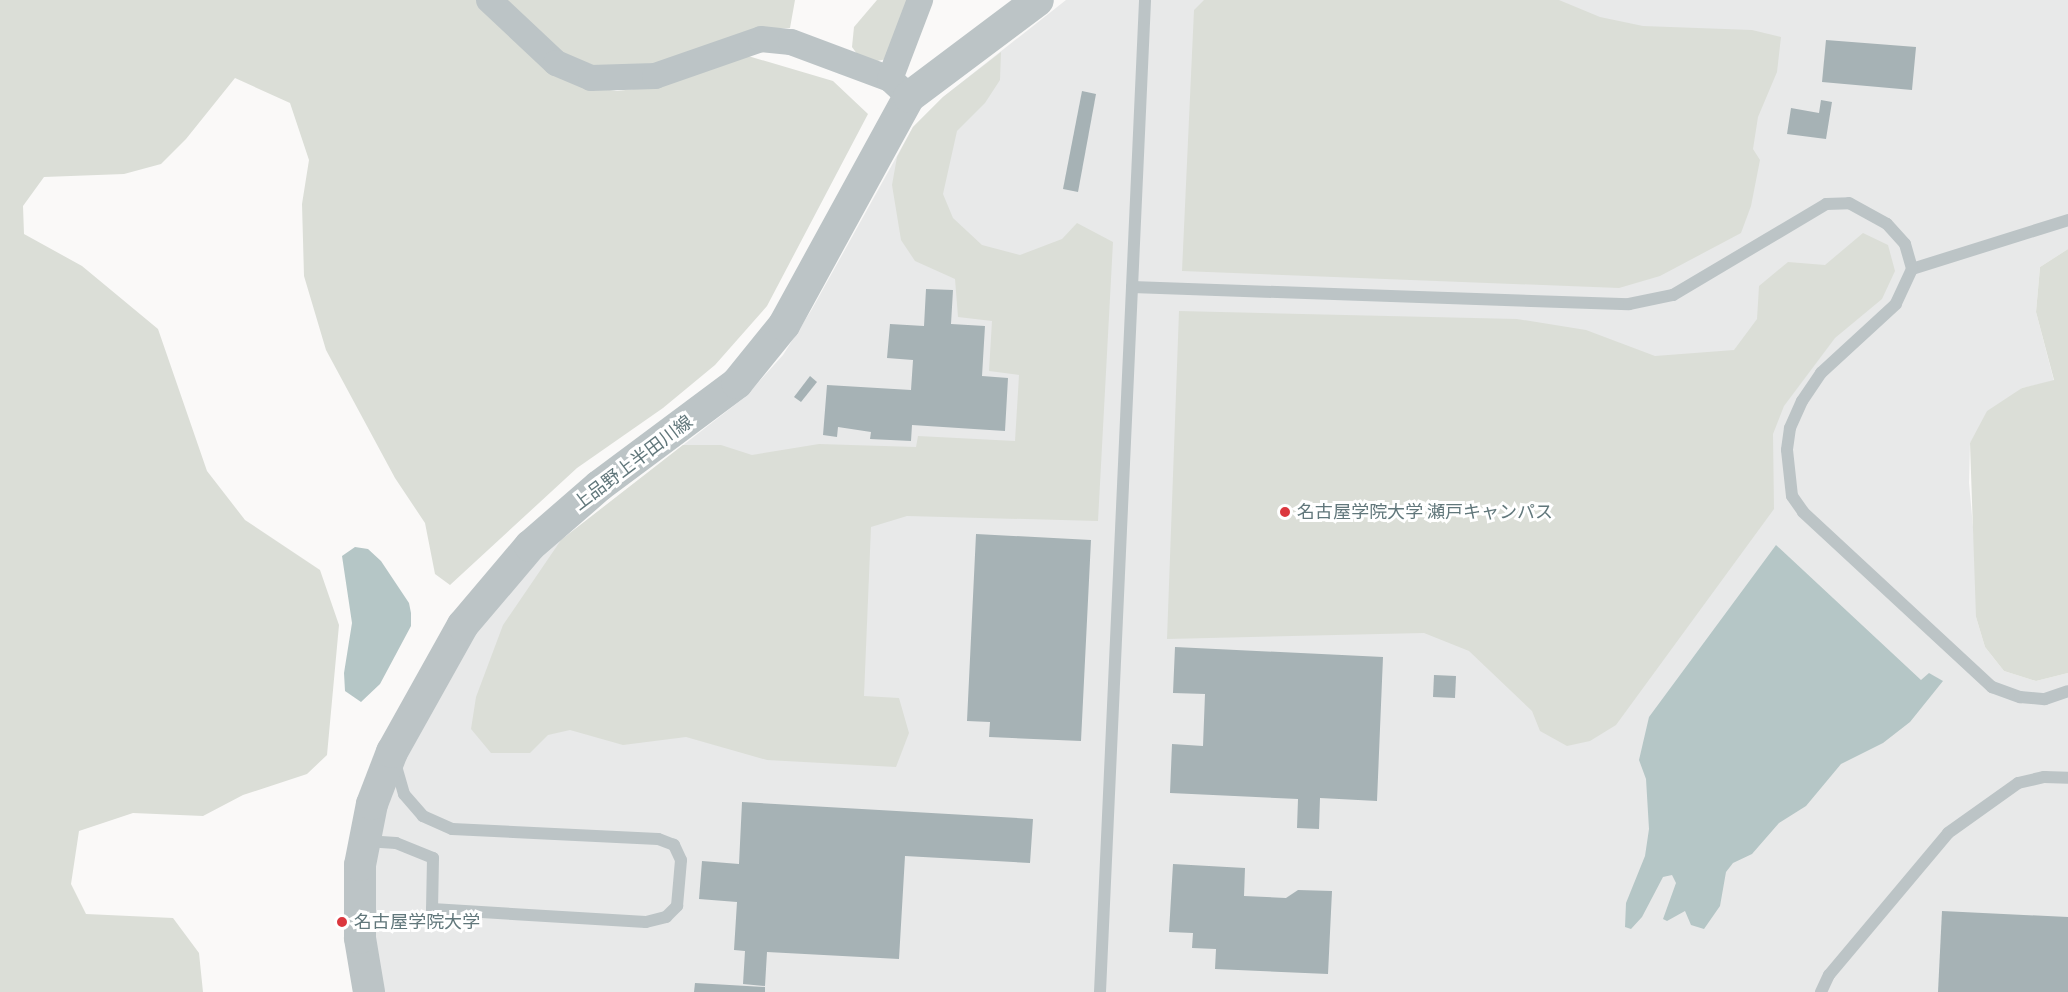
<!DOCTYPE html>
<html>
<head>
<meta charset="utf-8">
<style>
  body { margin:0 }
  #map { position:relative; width:2068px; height:992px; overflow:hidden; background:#faf9f8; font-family:"Titillium Web","Noto Sans JP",sans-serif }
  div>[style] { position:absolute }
  .built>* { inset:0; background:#e8e9e9 }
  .green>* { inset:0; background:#dbded7 }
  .water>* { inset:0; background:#b5c6c6 }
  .building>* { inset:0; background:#a6b2b5 }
  .service>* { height:12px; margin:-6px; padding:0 6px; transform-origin:6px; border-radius:6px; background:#bcc4c6 }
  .minor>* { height:26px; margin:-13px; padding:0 13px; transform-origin:13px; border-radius:13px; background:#bcc4c6 }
  .tertiary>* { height:32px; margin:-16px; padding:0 16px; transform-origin:16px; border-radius:16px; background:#bcc4c6 }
  .dots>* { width:16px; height:16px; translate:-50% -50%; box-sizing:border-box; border:3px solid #fff; border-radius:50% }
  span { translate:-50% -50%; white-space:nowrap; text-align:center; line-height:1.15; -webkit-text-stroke:6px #fff; paint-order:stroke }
  .street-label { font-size:18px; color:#61777b }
  .poi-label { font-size:18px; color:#61777b }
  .left { translate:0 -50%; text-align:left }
</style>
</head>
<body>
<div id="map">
  <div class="built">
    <i style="clip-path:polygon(1066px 0,2068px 0,2068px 249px,2040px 267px,2036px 312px,2054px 381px,2022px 388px,1970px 443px,1969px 483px,1976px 560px,1976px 617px,1985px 647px,2004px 671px,2036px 681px,2068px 673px,2068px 992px,377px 992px,368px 938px,378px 806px,463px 650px,516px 580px,561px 540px,745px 397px,783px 355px,812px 309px,913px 127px,943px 97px)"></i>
  </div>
  <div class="green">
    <i style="clip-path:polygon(0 0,476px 0,552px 72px,582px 86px,617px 91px,660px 86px,748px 56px,833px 81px,868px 114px,767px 306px,715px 365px,663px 408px,577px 468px,450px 585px,435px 574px,425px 523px,395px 478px,326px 350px,304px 276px,302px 204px,309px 160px,290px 103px,235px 78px,186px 139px,161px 164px,124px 174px,44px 177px,23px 206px,24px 234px,82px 266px,158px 329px,207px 471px,245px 520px,320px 570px,339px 625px,327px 755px,307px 774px,243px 795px,203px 816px,133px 813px,79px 831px,71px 884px,86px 914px,173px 918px,199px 953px,203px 992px,0 992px)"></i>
    <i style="clip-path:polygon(505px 0,795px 0,790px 28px,765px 29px,664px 62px,604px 69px,564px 55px)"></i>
    <i style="clip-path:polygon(877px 0,909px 0,887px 59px,877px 61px,857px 54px,852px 47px,854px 27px)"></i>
    <i style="clip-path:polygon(1204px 0,1559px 0,1600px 17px,1643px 26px,1752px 30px,1781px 37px,1777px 72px,1758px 117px,1753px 149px,1760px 160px,1751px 206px,1741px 233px,1660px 276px,1619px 288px,1182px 271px,1194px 10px)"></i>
    <i style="clip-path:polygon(1001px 52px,1000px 80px,985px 103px,957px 131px,943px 194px,953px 218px,982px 245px,1020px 255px,1062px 239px,1077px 223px,1113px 242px,1098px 521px,907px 516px,871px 527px,864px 696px,899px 698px,909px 733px,896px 767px,767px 760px,686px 737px,623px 745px,570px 730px,548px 735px,530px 753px,491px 753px,471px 729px,476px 697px,503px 625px,561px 540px,683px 445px,721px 445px,752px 455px,819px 444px,916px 447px,918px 436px,1015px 441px,1019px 375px,989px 371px,992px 321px,958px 317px,955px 279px,915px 261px,901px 240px,892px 185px,897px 157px,913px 127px,943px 97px)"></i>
    <i style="clip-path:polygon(1863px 233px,1888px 245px,1895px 271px,1882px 299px,1835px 338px,1784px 406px,1773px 434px,1774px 509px,1616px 725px,1590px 741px,1567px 746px,1540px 731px,1532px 711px,1469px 651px,1424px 633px,1167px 639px,1179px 311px,1517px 319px,1586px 330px,1655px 356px,1734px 350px,1757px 319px,1759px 286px,1788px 262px,1825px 265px)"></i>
    <i style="clip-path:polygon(2068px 249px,2068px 673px,2036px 681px,2004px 671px,1985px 647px,1976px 617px,1970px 443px,1987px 411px,2022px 388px,2054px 380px,2036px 312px,2040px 267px)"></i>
  </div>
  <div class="water">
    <i style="clip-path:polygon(1776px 545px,1921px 680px,1929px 673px,1943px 681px,1910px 722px,1883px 743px,1841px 764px,1806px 806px,1779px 823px,1752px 854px,1733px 863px,1726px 872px,1720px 906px,1704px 929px,1691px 925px,1685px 911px,1667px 921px,1663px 919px,1676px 883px,1672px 875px,1663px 877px,1642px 917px,1631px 929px,1625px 927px,1626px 903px,1645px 856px,1649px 829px,1646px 779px,1639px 760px,1649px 717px)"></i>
    <i style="clip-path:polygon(355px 547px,368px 549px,381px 561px,409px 603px,411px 613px,411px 626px,380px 684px,361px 702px,345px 691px,344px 673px,352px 623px,342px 556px)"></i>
  </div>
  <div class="building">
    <i style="clip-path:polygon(1826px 40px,1916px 47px,1912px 90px,1822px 82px)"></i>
    <i style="clip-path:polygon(1082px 91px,1096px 94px,1078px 192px,1063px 189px)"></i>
    <i style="clip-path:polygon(1821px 100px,1832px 102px,1826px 139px,1787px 134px,1791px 108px,1819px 113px)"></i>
    <i style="clip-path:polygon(926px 289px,953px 290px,951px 324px,985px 326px,982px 376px,1008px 378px,1005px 431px,912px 425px,911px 441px,870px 439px,871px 432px,838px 427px,837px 437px,823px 435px,827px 385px,911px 390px,913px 360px,887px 358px,890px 324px,924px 326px)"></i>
    <i style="clip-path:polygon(810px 376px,817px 382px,801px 402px,794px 397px)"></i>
    <i style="clip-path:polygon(976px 534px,1091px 540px,1081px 741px,989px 737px,990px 722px,967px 721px)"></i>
    <i style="clip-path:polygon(1175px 647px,1383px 657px,1377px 801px,1320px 798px,1319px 829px,1297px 828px,1298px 799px,1170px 793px,1172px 744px,1203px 746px,1205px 694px,1173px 693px)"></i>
    <i style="clip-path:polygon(1434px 675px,1456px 676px,1455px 698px,1433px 697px)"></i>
    <i style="clip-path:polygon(742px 802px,1033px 819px,1030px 863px,905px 856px,899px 959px,767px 952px,765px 986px,743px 984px,745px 951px,734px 950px,737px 902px,699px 899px,702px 861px,739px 864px)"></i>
    <i style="clip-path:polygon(1173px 864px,1245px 868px,1244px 896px,1286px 898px,1298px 890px,1332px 891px,1328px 974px,1215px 969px,1216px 949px,1192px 948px,1193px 933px,1169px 932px)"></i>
    <i style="clip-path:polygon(1942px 911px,2068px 917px,2068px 992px,1938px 992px)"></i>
    <i style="clip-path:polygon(695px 983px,765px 987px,765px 992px,694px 992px)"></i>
  </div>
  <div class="service">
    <i style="left:1912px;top:269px;width:164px;rotate:-17.4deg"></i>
    <i style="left:1132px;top:287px;width:497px;rotate:2deg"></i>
    <i style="left:1629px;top:304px;width:45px;rotate:-11.6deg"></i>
    <i style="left:1673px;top:295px;width:178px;rotate:-30.7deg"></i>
    <i style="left:1826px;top:204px;width:23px;rotate:-2deg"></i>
    <i style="left:1849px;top:203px;width:43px;rotate:28.9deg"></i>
    <i style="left:1887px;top:224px;width:27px;rotate:48deg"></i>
    <i style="left:1905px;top:244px;width:26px;rotate:74deg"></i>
    <i style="left:1912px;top:269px;width:38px;rotate:115deg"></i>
    <i style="left:1896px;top:304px;width:102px;rotate:137.4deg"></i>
    <i style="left:1821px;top:373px;width:34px;rotate:124deg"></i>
    <i style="left:1802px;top:401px;width:30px;rotate:114deg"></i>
    <i style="left:1790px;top:428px;width:22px;rotate:98deg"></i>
    <i style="left:1787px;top:450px;width:46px;rotate:83.8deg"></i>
    <i style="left:1792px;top:496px;width:19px;rotate:55deg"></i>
    <i style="left:1803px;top:512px;width:258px;rotate:42.8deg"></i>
    <i style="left:1992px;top:687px;width:30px;rotate:20deg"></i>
    <i style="left:2020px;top:697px;width:25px;rotate:5deg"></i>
    <i style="left:2045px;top:699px;width:24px;rotate:-19deg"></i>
    <i style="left:366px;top:841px;width:30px;rotate:4deg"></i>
    <i style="left:396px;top:843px;width:40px;rotate:22deg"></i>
    <i style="left:433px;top:858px;width:51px;rotate:91.1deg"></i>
    <i style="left:432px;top:909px;width:214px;rotate:3.5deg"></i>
    <i style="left:646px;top:922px;width:21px;rotate:-14deg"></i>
    <i style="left:666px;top:917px;width:16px;rotate:-45deg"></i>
    <i style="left:677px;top:906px;width:46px;rotate:-85deg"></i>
    <i style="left:681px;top:860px;width:17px;rotate:-115deg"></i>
    <i style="left:674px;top:845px;width:17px;rotate:-159deg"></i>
    <i style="left:658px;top:839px;width:206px;rotate:-177.2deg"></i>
    <i style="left:452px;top:829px;width:32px;rotate:-156deg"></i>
    <i style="left:423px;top:816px;width:29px;rotate:-131deg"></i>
    <i style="left:404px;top:794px;width:33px;rotate:-106deg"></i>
    <i style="left:1100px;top:992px;width:993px;rotate:-87.4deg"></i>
    <i style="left:1821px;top:992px;width:19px;rotate:-65deg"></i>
    <i style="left:1829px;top:975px;width:185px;rotate:-50deg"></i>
    <i style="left:1948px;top:833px;width:86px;rotate:-35.5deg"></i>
    <i style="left:2018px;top:783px;width:27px;rotate:-13deg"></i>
    <i style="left:2044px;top:777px;width:24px;rotate:2deg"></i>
  </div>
  <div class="minor">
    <i style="left:489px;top:0;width:92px;rotate:43.2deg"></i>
    <i style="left:556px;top:63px;width:38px;rotate:23deg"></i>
    <i style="left:591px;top:78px;width:64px;rotate:-1.8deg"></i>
    <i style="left:655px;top:76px;width:112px;rotate:-19.2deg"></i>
    <i style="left:761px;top:39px;width:30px;rotate:6deg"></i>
    <i style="left:791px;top:42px;width:106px;rotate:20.5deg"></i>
    <i style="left:890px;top:79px;width:26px;rotate:43deg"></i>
    <i style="left:890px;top:79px;width:85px;rotate:-69.2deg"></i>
  </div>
  <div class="tertiary">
    <i style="left:369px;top:992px;width:55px;rotate:-99.5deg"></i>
    <i style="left:360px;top:938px;width:73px;rotate:-90deg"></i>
    <i style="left:360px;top:865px;width:62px;rotate:-78.9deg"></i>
    <i style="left:372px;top:804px;width:56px;rotate:-69deg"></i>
    <i style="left:392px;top:752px;width:145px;rotate:-60.8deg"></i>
    <i style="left:463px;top:625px;width:104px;rotate:-49.7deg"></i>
    <i style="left:530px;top:546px;width:91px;rotate:-41deg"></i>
    <i style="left:599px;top:486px;width:172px;rotate:-36.7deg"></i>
    <i style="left:737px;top:383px;width:75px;rotate:-51deg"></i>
    <i style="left:784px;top:325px;width:260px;rotate:-61.3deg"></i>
    <i style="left:909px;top:97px;width:161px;rotate:-36.9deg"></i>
  </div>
  <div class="dots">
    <i style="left:1285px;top:512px;background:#db373e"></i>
    <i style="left:342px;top:922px;background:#db373e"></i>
  </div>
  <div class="street-label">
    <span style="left:633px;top:463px;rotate:-37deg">上品野上半田川線</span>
  </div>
  <div class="poi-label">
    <span class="left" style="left:1297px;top:512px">名古屋学院大学 瀬戸キャンパス</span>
    <span class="left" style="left:354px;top:922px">名古屋学院大学</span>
  </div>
</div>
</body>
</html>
